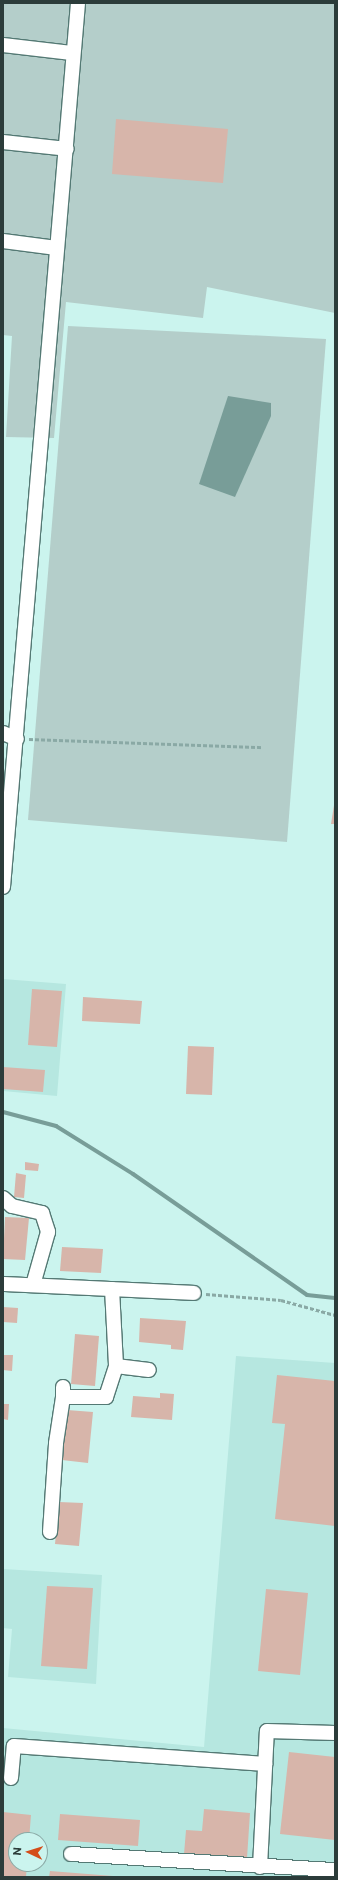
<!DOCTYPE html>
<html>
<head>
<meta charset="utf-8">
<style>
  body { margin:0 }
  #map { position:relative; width:338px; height:1880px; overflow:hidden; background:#cbf4ee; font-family:Commissioner,sans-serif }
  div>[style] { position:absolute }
  .built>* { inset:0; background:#b6e7e0 }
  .green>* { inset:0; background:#b4ceca }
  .water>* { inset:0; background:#789d98 }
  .stream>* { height:4px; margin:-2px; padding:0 2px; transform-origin:2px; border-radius:2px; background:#789d98 }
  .building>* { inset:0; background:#d7b5aa }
  .path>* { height:2.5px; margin-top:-1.25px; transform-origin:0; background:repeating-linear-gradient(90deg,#8aa9a5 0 4px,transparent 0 6px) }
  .roads { filter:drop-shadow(1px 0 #547974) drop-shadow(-1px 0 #547974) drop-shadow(0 1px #547974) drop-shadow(0 -1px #547974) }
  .minor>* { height:14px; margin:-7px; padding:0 7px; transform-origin:7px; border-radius:7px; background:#fff }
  span { translate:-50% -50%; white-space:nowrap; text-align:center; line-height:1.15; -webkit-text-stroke:3px #cbf4ee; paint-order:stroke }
  .frame { position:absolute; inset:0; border:4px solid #2c3c3a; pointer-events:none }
  .north { position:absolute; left:8px; top:1832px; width:40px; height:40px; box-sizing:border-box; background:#cbf4ee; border:1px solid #8baaa6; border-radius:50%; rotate:274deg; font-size:11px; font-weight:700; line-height:16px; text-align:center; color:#2c3c3a }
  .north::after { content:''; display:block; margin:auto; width:14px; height:18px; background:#d44d19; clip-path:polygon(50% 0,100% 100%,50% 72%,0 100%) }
</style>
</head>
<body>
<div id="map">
  <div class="built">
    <i style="clip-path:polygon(3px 979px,66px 984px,57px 1096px,3px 1091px)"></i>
    <i style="clip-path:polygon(evenodd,236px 1356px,335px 1363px,335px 1877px,3px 1877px,3px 1728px,204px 1747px,236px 1356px,16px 1840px,40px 1840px,40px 1864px,16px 1864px,16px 1840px)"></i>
    <i style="clip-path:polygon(3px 1569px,102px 1575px,96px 1684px,8px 1677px,12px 1629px,3px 1628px)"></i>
  </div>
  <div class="green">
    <i style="clip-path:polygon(3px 3px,335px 3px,335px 313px,207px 287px,203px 318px,66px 302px,54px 438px,6px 437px,12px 336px,3px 335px)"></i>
    <i style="clip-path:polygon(68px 326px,326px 339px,287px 842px,28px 820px)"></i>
  </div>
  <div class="water">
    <i style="clip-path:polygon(228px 396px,271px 403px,271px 416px,235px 497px,199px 484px)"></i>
  </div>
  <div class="stream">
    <i style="left:3px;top:1112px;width:55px;rotate:14.8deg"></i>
    <i style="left:56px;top:1126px;width:91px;rotate:31.9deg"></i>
    <i style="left:133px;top:1174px;width:212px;rotate:34.8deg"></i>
    <i style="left:307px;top:1295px;width:28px;rotate:6deg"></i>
  </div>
  <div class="building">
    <i style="clip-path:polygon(116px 119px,228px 129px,223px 183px,112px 174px)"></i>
    <i style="clip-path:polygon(335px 799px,335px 824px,331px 824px)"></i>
    <i style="clip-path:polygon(32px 989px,62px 991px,57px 1047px,28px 1045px)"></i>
    <i style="clip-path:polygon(83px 997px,142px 1001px,140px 1024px,82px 1021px)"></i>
    <i style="clip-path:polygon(188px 1046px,214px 1047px,212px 1095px,186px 1094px)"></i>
    <i style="clip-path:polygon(3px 1067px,45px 1070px,43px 1092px,3px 1089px)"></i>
    <i style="clip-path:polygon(25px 1162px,39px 1164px,38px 1171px,25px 1170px)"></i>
    <i style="clip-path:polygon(16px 1173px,26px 1175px,24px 1198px,14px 1197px)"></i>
    <i style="clip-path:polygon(5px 1217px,29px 1218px,25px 1260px,3px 1259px)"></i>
    <i style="clip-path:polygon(62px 1247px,103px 1249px,101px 1273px,60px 1271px)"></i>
    <i style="clip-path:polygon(3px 1307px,18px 1308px,17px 1323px,3px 1322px)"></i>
    <i style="clip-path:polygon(140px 1318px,186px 1321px,183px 1350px,171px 1349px,171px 1345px,139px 1342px)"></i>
    <i style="clip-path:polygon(75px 1334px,99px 1336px,95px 1386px,71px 1384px)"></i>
    <i style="clip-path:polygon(3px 1355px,13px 1355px,12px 1371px,3px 1370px)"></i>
    <i style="clip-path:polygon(277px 1375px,335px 1381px,335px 1526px,275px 1519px,285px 1424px,272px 1423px)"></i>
    <i style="clip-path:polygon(160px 1393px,174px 1394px,172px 1420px,131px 1417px,133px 1396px,160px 1398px)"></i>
    <i style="clip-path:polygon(3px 1404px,9px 1404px,8px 1420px,3px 1419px)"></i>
    <i style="clip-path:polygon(67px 1410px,93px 1412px,88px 1463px,62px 1460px)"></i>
    <i style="clip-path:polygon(59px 1502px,83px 1503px,79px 1546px,55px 1544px)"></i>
    <i style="clip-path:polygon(47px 1586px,93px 1588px,87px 1669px,41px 1666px)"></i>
    <i style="clip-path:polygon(266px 1589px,308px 1593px,300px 1675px,258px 1671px)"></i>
    <i style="clip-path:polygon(289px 1752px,335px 1757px,335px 1840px,280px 1834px)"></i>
    <i style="clip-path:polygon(204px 1809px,250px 1813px,247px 1858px,184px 1854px,186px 1830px,202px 1831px)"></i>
    <i style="clip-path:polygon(3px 1812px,31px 1815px,29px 1840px,16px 1840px,16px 1864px,27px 1864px,26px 1877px,3px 1877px)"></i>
    <i style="clip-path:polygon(60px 1814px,140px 1820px,138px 1846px,58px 1840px)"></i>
    <i style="clip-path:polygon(50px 1871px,113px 1876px,113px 1877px,49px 1877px)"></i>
  </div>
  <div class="path">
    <i style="left:29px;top:739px;width:234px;rotate:2deg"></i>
    <i style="left:206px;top:1294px;width:75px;rotate:4.6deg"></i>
    <i style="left:281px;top:1300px;width:56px;rotate:15.5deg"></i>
  </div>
  <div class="roads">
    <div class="minor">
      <i style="left:3px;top:45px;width:69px;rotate:6.6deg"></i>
      <i style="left:3px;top:142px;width:64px;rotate:6.2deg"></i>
      <i style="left:3px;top:241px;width:54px;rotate:7.4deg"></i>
      <i style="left:3px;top:733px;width:15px;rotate:23deg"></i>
      <i style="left:3px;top:887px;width:887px;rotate:-85.15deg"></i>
      <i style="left:3px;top:1198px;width:12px;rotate:42deg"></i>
      <i style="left:12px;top:1206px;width:31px;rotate:13deg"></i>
      <i style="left:42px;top:1213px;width:20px;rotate:72deg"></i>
      <i style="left:48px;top:1232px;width:55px;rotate:105.8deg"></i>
      <i style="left:3px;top:1284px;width:191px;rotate:2.7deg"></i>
      <i style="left:112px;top:1289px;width:77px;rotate:87deg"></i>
      <i style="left:116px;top:1366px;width:33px;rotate:7deg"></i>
      <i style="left:63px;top:1387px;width:10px;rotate:90deg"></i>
      <i style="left:63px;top:1397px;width:43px"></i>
      <i style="left:106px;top:1397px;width:33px;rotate:-72deg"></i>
      <i style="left:50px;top:1532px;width:89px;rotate:-86.1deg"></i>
      <i style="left:56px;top:1443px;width:47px;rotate:-81.3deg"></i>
      <i style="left:11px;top:1778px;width:32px;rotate:-85deg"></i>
      <i style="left:14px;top:1746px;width:252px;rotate:4.1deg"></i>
      <i style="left:71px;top:1854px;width:264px;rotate:3.5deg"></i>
      <i style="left:260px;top:1867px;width:136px;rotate:-87.1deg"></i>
      <i style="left:267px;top:1731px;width:68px;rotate:1.7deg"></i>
    </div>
  </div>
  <div class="frame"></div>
  <div class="north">N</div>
</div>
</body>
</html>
